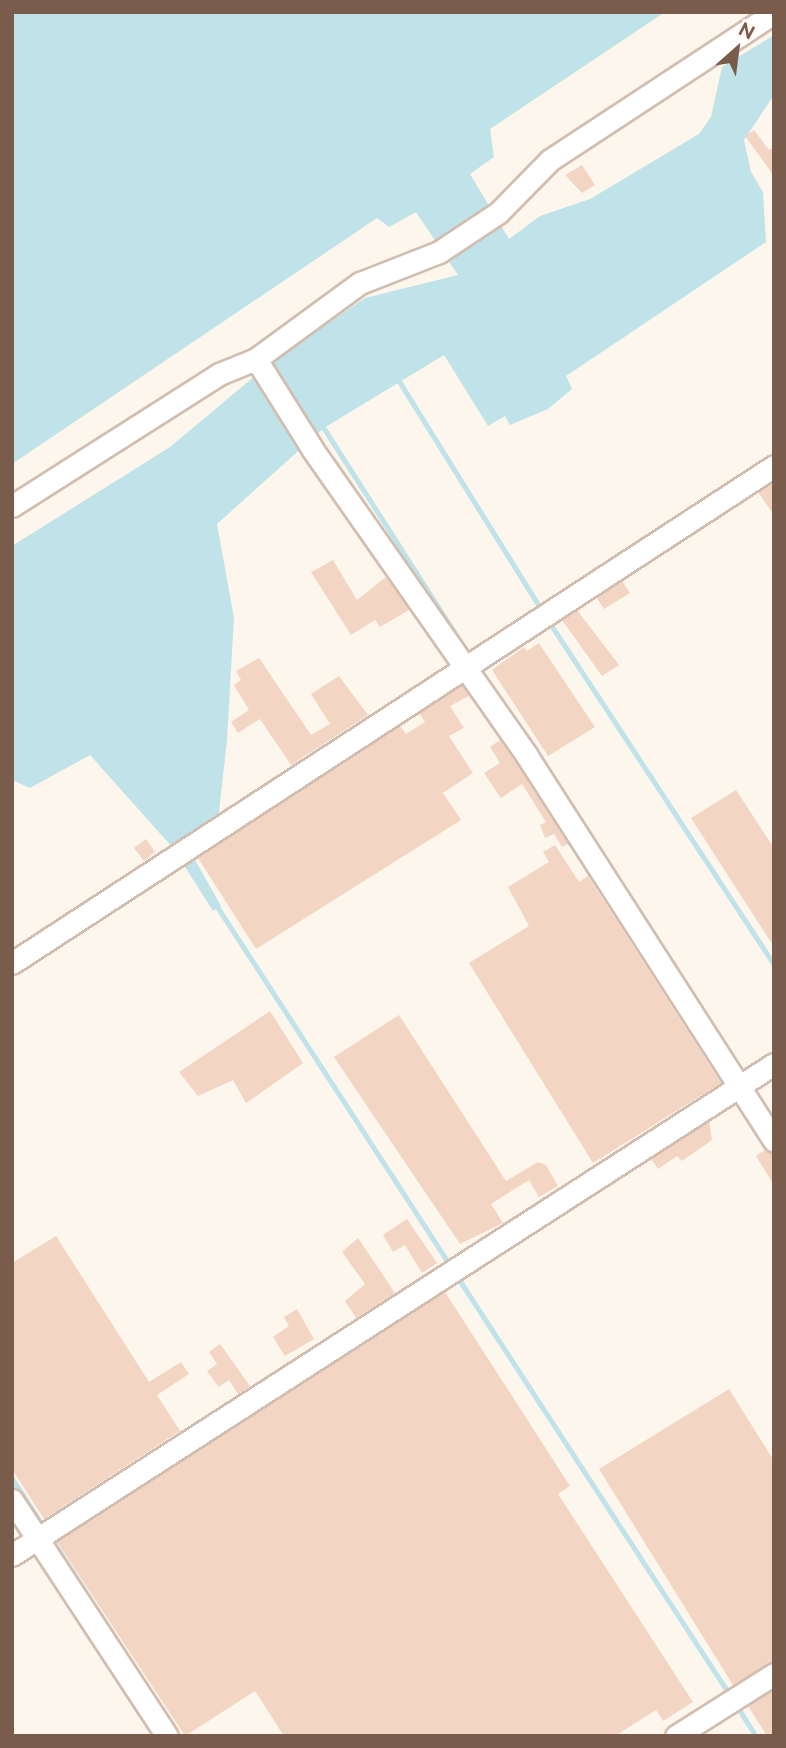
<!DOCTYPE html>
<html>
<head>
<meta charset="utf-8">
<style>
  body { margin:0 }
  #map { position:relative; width:786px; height:1748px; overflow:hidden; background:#fdf6ec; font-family:Raleway,sans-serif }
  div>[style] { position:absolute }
  .water>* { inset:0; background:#bfe3e8 }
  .stream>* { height:4.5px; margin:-2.25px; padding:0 2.25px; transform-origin:2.25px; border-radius:2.25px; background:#bfe3e8 }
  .building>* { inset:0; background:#f3d5c3 }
  .roads { filter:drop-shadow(2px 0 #d1beb0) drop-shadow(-2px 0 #d1beb0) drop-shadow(0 2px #d1beb0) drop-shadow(0 -2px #d1beb0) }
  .minor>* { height:21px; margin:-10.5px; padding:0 10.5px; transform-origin:10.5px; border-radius:10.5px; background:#fff }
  span { translate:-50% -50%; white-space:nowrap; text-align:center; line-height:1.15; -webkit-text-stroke:5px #fffaf3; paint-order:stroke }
  .frame { position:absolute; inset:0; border:14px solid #7a5c4d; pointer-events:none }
  .north { position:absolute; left:702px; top:14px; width:70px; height:70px; -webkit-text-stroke:5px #fffaf3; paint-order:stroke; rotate:28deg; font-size:19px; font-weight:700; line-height:28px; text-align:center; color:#7a5c4d }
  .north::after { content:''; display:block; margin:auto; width:24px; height:32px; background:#7a5c4d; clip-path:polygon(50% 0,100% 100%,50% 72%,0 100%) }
</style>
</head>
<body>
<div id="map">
  <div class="water">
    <i style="clip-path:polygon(12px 12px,665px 12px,490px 129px,494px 157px,470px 174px,509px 239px,540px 216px,590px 199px,699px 134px,711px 117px,722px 67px,774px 35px,774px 95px,744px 140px,751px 172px,763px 192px,766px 242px,566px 376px,572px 389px,548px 409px,510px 425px,505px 416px,488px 426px,444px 355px,324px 428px,217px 524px,234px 618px,227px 740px,218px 821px,186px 844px,221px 906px,213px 911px,173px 848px,90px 755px,30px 788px,12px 780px,12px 546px,170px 447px,274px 360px,365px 298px,458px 275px,416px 212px,389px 227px,377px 218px,12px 464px)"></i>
  </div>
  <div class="stream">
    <i style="left:398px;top:379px;width:271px;rotate:58.1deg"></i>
    <i style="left:324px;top:428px;width:271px;rotate:57.4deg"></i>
    <i style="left:548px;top:620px;width:412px;rotate:56.7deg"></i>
    <i style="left:215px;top:903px;width:433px;rotate:57deg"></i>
    <i style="left:457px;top:1276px;width:499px;rotate:56.9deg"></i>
    <i style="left:12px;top:1478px;width:59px;rotate:56.9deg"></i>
    <i style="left:51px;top:1538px;width:194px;rotate:57.2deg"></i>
    <i style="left:736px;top:1704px;width:38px;rotate:58deg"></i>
  </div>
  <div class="building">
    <i style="clip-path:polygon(754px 130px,769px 150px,774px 147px,774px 176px,745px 136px)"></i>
    <i style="clip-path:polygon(582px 165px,595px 185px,582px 193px,565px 175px)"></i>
    <i style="clip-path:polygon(774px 482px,774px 515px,758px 492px)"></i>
    <i style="clip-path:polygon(333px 560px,357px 600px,386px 577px,409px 610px,380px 627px,375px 620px,351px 635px,311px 572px)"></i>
    <i style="clip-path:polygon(622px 581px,630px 593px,604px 609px,596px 597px)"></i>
    <i style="clip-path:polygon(577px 610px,619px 665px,602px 676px,562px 620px)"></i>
    <i style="clip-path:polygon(539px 643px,595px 727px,548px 756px,492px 670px,524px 647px,527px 651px)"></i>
    <i style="clip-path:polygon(259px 658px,311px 735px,330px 724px,311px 694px,339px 676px,368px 715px,291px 765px,260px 719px,238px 733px,231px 722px,249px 710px,234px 685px,241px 680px,236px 671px)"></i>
    <i style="clip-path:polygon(462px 685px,469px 696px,450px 706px,464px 728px,449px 736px,473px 773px,443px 793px,461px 820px,256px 949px,198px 858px,400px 726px,406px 734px,425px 722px,419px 713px)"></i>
    <i style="clip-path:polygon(500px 740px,516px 763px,568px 844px,562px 847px,554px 834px,545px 838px,540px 825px,546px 822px,522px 784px,501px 798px,484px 773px,500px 763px,490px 747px)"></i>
    <i style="clip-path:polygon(736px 790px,774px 848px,774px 947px,691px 818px)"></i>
    <i style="clip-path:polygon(146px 839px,155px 852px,144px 861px,134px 848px)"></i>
    <i style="clip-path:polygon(555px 845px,579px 882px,588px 876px,721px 1083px,593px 1163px,469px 963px,529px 926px,508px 887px,549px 862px,543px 852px)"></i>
    <i style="clip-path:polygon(270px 1011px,303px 1063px,246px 1103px,233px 1080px,198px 1096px,179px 1072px)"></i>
    <i style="clip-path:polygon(399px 1015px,506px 1181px,538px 1162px,546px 1165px,558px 1186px,539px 1197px,529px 1180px,491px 1204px,503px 1223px,460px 1244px,334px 1057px)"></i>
    <i style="clip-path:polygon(709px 1121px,712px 1140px,682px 1161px,677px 1156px,658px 1169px,651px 1159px)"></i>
    <i style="clip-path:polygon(765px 1150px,774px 1154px,774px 1185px,756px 1156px)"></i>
    <i style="clip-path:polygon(407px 1219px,437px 1263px,422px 1273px,405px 1245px,393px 1252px,383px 1235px)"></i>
    <i style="clip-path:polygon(56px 1236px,149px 1382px,181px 1362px,189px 1374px,157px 1395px,180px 1431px,44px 1519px,12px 1469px,12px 1263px)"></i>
    <i style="clip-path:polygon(358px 1238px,395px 1293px,356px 1318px,345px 1301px,365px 1284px,342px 1252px)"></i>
    <i style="clip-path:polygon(445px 1292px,570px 1486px,558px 1494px,693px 1702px,663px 1721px,656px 1710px,615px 1736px,284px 1736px,255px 1691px,185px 1736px,57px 1542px)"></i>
    <i style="clip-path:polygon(297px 1309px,314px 1339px,285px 1356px,273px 1337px,289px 1326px,284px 1317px)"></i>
    <i style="clip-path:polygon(220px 1344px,250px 1386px,238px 1394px,229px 1380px,219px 1387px,207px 1371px,217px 1364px,209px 1352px)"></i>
    <i style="clip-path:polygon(729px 1389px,774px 1461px,774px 1661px,733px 1685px,599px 1469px)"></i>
    <i style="clip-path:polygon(774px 1690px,774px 1736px,767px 1736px,748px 1706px)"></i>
  </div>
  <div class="roads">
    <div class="minor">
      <i style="left:256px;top:359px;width:107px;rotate:57.9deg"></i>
      <i style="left:313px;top:450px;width:373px;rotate:55deg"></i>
      <i style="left:527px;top:756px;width:457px;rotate:57.3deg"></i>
      <i style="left:12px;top:506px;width:246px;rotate:-32.5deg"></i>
      <i style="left:219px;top:374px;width:40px;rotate:-22deg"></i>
      <i style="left:256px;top:359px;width:129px;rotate:-36.2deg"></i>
      <i style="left:360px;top:283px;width:85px;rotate:-21.4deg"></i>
      <i style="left:439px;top:252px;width:71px;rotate:-33.5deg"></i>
      <i style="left:498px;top:213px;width:74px;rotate:-45.5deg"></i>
      <i style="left:550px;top:160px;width:268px;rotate:-33.3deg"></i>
      <i style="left:12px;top:963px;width:910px;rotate:-33.11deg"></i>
      <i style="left:12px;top:1500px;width:282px;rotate:56.7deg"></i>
      <i style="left:12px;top:1555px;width:906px;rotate:-32.8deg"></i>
      <i style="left:676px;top:1736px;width:116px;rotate:-32.3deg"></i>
    </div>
  </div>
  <div class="frame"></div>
  <div class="north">N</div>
</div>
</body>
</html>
